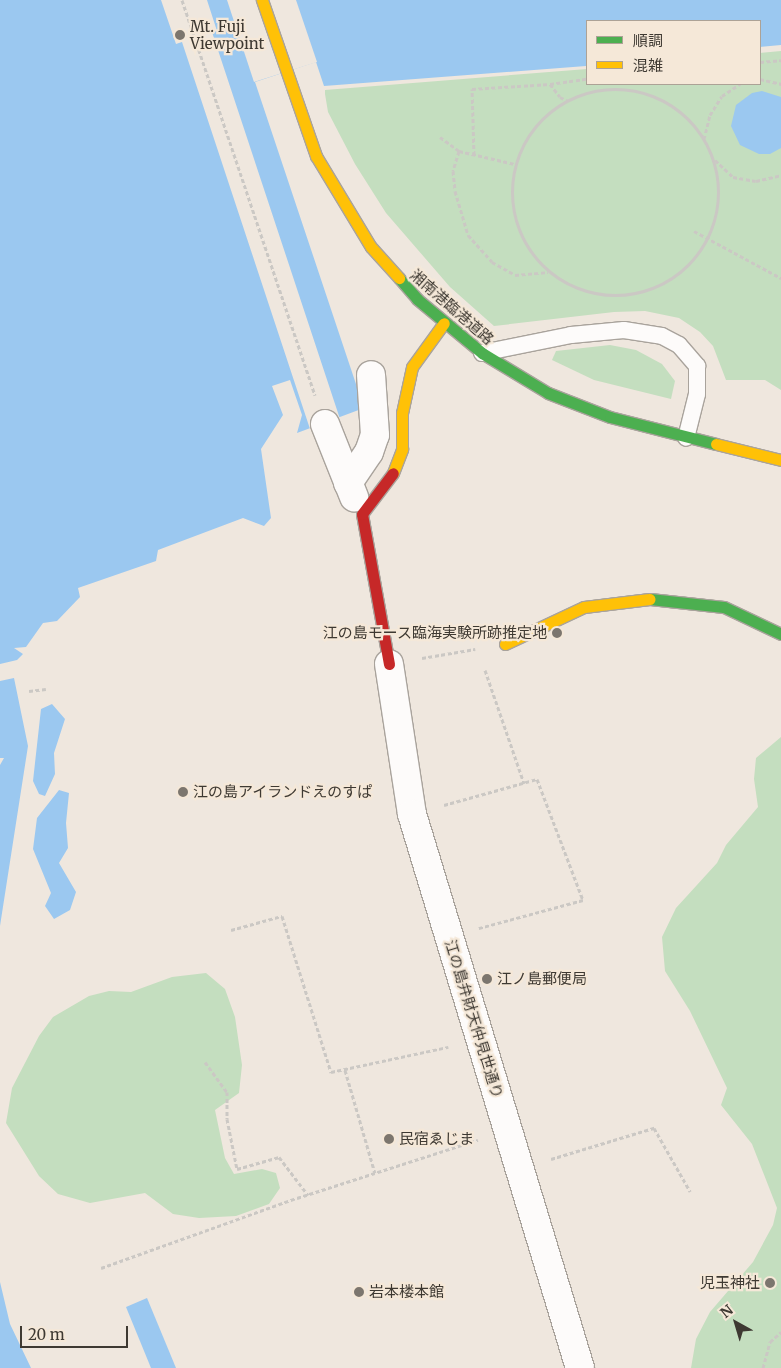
<!DOCTYPE html>
<html>
<head>
<meta charset="utf-8">
<style>
  body { margin:0 }
  #map { position:relative; width:781px; height:1368px; overflow:hidden; background:#efe7de; font-family:Merriweather,"Noto Sans JP",serif }
  div>[style] { position:absolute }
  .green>* { inset:0; background:#c4debf }
  .water>* { inset:0; background:#9bc8f0 }
  .pier>* { inset:0; background:#efe7de }
  .path>* { height:3px; margin-top:-1.5px; transform-origin:0; background:repeating-linear-gradient(90deg,#cbc8c4 0 4px,transparent 0 6.5px) }
  .path>.ring { margin:-1.5px; padding:0; box-sizing:content-box; background:none; border:3px solid #cbc8c4; border-radius:50% }
  .roads { filter:drop-shadow(1px 0 #a9a39c) drop-shadow(-1px 0 #a9a39c) drop-shadow(0 1px #a9a39c) drop-shadow(0 -1px #a9a39c) }
  .lane>* { height:16px; margin:-8px; padding:0 8px; transform-origin:8px; border-radius:8px; background:#fdfbfa }
  .street>* { height:28px; margin:-14px; padding:0 14px; transform-origin:14px; border-radius:14px; background:#fdfbfa }
  .fast>* { height:11px; margin:-5.5px; padding:0 5.5px; transform-origin:5.5px; border-radius:5.5px; background:#4caf50 }
  .slow>* { height:11px; margin:-5.5px; padding:0 5.5px; transform-origin:5.5px; border-radius:5.5px; background:#ffc107 }
  .jam>* { height:11px; margin:-5.5px; padding:0 5.5px; transform-origin:5.5px; border-radius:5.5px; background:#c62828 }
  .dots>* { width:14px; height:14px; translate:-50% -50%; box-sizing:border-box; border:2px solid #f5e8d8; border-radius:50% }
  span { translate:-50% -50%; white-space:nowrap; text-align:center; line-height:1.15; -webkit-text-stroke:4.5px #f5e8d8; paint-order:stroke }
  .poi-label { font-size:15px; color:#3e3932 }
  .left { translate:0 -50%; text-align:left }
  .right { translate:-100% -50%; text-align:right }
  .street-label { font-size:15px; color:#3e3932 }
  .legend { position:absolute; left:586px; top:20px; width:175px; height:65px; box-sizing:border-box; background:#f5e8d8; border:1px solid #aca296; margin:0; padding:6px 9px; list-style:none; font-size:15px; color:#3e3932 }
  .legend li { display:flex; align-items:center; gap:10px; height:25px }
  .legend b { width:25px; border:1px solid #aca296 }
  .north { position:absolute; left:711px; top:1298px; width:50px; height:50px; -webkit-text-stroke:4px #f5e8d8; paint-order:stroke; rotate:321deg; font-size:14px; font-weight:700; line-height:20px; text-align:center; color:#3e3932 }
  .north::after { content:''; display:block; margin:auto; width:18px; height:22px; background:#3e3932; clip-path:polygon(50% 0,100% 100%,50% 72%,0 100%) }
  .scale { position:absolute; left:20px; top:1326px; width:108px; height:22px; box-sizing:border-box; border:2px solid #3e3932; border-top:0; padding-left:6px; font-size:15px; line-height:18px; white-space:nowrap; color:#3e3932; -webkit-text-stroke:4px #f5e8d8; paint-order:stroke }
</style>
</head>
<body>
<div id="map">
  <div class="green">
    <i style="clip-path:polygon(781px 51px,781px 390px,765px 380px,726px 380px,713px 346px,700px 332px,679px 318px,645px 311px,614px 312px,494px 326px,450px 287px,386px 213px,355px 164px,328px 112px,325px 94px,325px 90px,587px 69px,587px 84px,760px 84px,760px 53px)"></i>
    <i style="clip-path:polygon(610px 345px,636px 350px,662px 364px,675px 381px,671px 399px,594px 380px,552px 360px,556px 351px)"></i>
    <i style="clip-path:polygon(781px 737px,781px 1368px,691px 1368px,696px 1339px,710px 1312px,753px 1262px,773px 1225px,777px 1208px,752px 1144px,721px 1105px,727px 1088px,690px 1011px,665px 971px,662px 937px,676px 908px,717px 863px,726px 845px,758px 807px,754px 779px,756px 758px)"></i>
    <i style="clip-path:polygon(206px 973px,225px 989px,235px 1017px,242px 1065px,239px 1093px,215px 1110px,225px 1158px,234px 1174px,262px 1169px,276px 1173px,280px 1188px,269px 1204px,236px 1216px,199px 1218px,173px 1214px,145px 1193px,90px 1203px,58px 1194px,39px 1176px,6px 1123px,12px 1088px,39px 1036px,53px 1017px,89px 996px,109px 991px,131px 992px,172px 977px)"></i>
  </div>
  <div class="water">
    <i style="clip-path:polygon(0 0,781px 0,781px 45px,760px 47px,760px 21px,587px 21px,586px 66px,324px 86px,316px 62px,255px 82px,364px 408px,297px 433px,302px 415px,290px 380px,272px 386px,283px 415px,261px 449px,271px 518px,264px 526px,243px 518px,158px 550px,156px 561px,78px 588px,80px 597px,57px 621px,43px 623px,26px 647px,14px 648px,23px 654px,17px 660px,0 664px)"></i>
    <i style="clip-path:polygon(762px 91px,781px 97px,781px 148px,770px 154px,759px 154px,740px 145px,731px 126px,736px 105px,752px 93px)"></i>
    <i style="clip-path:polygon(14px 678px,28px 746px,0 926px,0 765px,4px 758px,0 758px,0 681px)"></i>
    <i style="clip-path:polygon(52px 704px,65px 719px,54px 753px,55px 774px,45px 796px,39px 794px,33px 781px,41px 709px)"></i>
    <i style="clip-path:polygon(59px 790px,69px 793px,66px 823px,68px 848px,59px 863px,76px 892px,70px 910px,54px 919px,45px 906px,51px 893px,33px 849px,37px 818px)"></i>
    <i style="clip-path:polygon(0 1282px,10px 1324px,31px 1368px,0 1368px)"></i>
    <i style="clip-path:polygon(147px 1298px,176px 1368px,151px 1368px,126px 1307px)"></i>
  </div>
  <div class="pier">
    <i style="clip-path:polygon(161px 0,207px 0,217px 31px,212px 32px,340px 419px,310px 429px,182px 42px,176px 44px)"></i>
    <i style="clip-path:polygon(227px 0,296px 0,317px 62px,254px 82px)"></i>
  </div>
  <div class="path">
    <i style="left:182px;top:0;width:417px;rotate:71.4deg"></i>
    <i style="left:760px;top:62px;width:21px;rotate:-5deg"></i>
    <i style="left:760px;top:79px;width:22px;rotate:13deg"></i>
    <i style="left:550px;top:84px;width:37px;rotate:-8deg"></i>
    <i class="ring" style="left:512px;top:89px;width:203px;height:203px"></i>
    <i style="left:440px;top:137px;width:24px;rotate:36deg"></i>
    <i style="left:459px;top:151px;width:57px;rotate:13.1deg"></i>
    <i style="left:704px;top:139px;width:25px;rotate:-76deg"></i>
    <i style="left:710px;top:115px;width:22px;rotate:-58deg"></i>
    <i style="left:722px;top:96px;width:22px;rotate:-34deg"></i>
    <i style="left:459px;top:151px;width:21px;rotate:107deg"></i>
    <i style="left:453px;top:171px;width:20px;rotate:84deg"></i>
    <i style="left:455px;top:191px;width:46px;rotate:73.5deg"></i>
    <i style="left:468px;top:235px;width:36px;rotate:48deg"></i>
    <i style="left:492px;top:262px;width:26px;rotate:29deg"></i>
    <i style="left:515px;top:275px;width:33px;rotate:-5deg"></i>
    <i style="left:474px;top:155px;width:66px;rotate:-91.7deg"></i>
    <i style="left:472px;top:89px;width:78px;rotate:-3.7deg"></i>
    <i style="left:550px;top:84px;width:16px;rotate:52deg"></i>
    <i style="left:560px;top:97px;width:9px;rotate:27deg"></i>
    <i style="left:715px;top:160px;width:25px;rotate:43deg"></i>
    <i style="left:733px;top:177px;width:23px;rotate:10deg"></i>
    <i style="left:756px;top:181px;width:26px;rotate:-13deg"></i>
    <i style="left:694px;top:231px;width:99px;rotate:28.4deg"></i>
    <i style="left:422px;top:658px;width:54px;rotate:-9.6deg"></i>
    <i style="left:485px;top:670px;width:120px;rotate:71deg"></i>
    <i style="left:29px;top:691px;width:17px;rotate:-7deg"></i>
    <i style="left:444px;top:805px;width:97px;rotate:-15.6deg"></i>
    <i style="left:537px;top:779px;width:129px;rotate:69.2deg"></i>
    <i style="left:583px;top:900px;width:108px;rotate:164.9deg"></i>
    <i style="left:231px;top:930px;width:53px;rotate:-15.4deg"></i>
    <i style="left:282px;top:916px;width:164px;rotate:72.6deg"></i>
    <i style="left:331px;top:1072px;width:120px;rotate:-12.1deg"></i>
    <i style="left:205px;top:1062px;width:37px;rotate:54deg"></i>
    <i style="left:227px;top:1092px;width:27px;rotate:90deg"></i>
    <i style="left:227px;top:1119px;width:51px;rotate:78.7deg"></i>
    <i style="left:237px;top:1169px;width:44px;rotate:-15.9deg"></i>
    <i style="left:279px;top:1157px;width:48px;rotate:52.7deg"></i>
    <i style="left:345px;top:1070px;width:107px;rotate:73.8deg"></i>
    <i style="left:551px;top:1159px;width:108px;rotate:-16.8deg"></i>
    <i style="left:654px;top:1128px;width:73px;rotate:60.3deg"></i>
    <i style="left:101px;top:1268px;width:208px;rotate:-19.7deg"></i>
    <i style="left:297px;top:1198px;width:190px;rotate:-17.8deg"></i>
    <i style="left:763px;top:1368px;width:27px;rotate:-75deg"></i>
    <i style="left:770px;top:1342px;width:15px;rotate:-42deg"></i>
  </div>
  <div class="roads">
    <div class="lane">
      <i style="left:482px;top:353px;width:91px;rotate:-11.4deg"></i>
      <i style="left:571px;top:335px;width:53px;rotate:-5.4deg"></i>
      <i style="left:624px;top:330px;width:38px;rotate:9deg"></i>
      <i style="left:662px;top:336px;width:19px;rotate:28deg"></i>
      <i style="left:679px;top:345px;width:28px;rotate:49deg"></i>
      <i style="left:697px;top:366px;width:28px;rotate:90deg"></i>
      <i style="left:697px;top:394px;width:45px;rotate:104deg"></i>
    </div>
    <div class="street">
      <i style="left:325px;top:424px;width:79px;rotate:68.3deg"></i>
      <i style="left:348px;top:483px;width:37px;rotate:-56deg"></i>
      <i style="left:369px;top:452px;width:18px;rotate:-71deg"></i>
      <i style="left:375px;top:435px;width:60px;rotate:-93.8deg"></i>
      <i style="left:389px;top:664px;width:152px;rotate:81.3deg"></i>
      <i style="left:412px;top:814px;width:579px;rotate:73.13deg"></i>
    </div>
    <div class="fast">
      <i style="left:399px;top:278px;width:28px;rotate:49deg"></i>
      <i style="left:417px;top:299px;width:85px;rotate:39.7deg"></i>
      <i style="left:482px;top:353px;width:77px;rotate:31.2deg"></i>
      <i style="left:548px;top:393px;width:66px;rotate:21.2deg"></i>
      <i style="left:610px;top:417px;width:109px;rotate:14.3deg"></i>
      <i style="left:650px;top:599px;width:74px;rotate:6.2deg"></i>
      <i style="left:724px;top:607px;width:63px;rotate:25.3deg"></i>
    </div>
    <div class="slow">
      <i style="left:262px;top:0;width:165px;rotate:70.9deg"></i>
      <i style="left:316px;top:156px;width:106px;rotate:58.9deg"></i>
      <i style="left:371px;top:247px;width:42px;rotate:47.9deg"></i>
      <i style="left:716px;top:444px;width:67px;rotate:13.8deg"></i>
      <i style="left:393px;top:473px;width:26px;rotate:-69deg"></i>
      <i style="left:402px;top:449px;width:36px;rotate:-90deg"></i>
      <i style="left:402px;top:413px;width:47px;rotate:-77.7deg"></i>
      <i style="left:412px;top:367px;width:54px;rotate:-54deg"></i>
      <i style="left:505px;top:644px;width:87px;rotate:-25.1deg"></i>
      <i style="left:584px;top:607px;width:66px;rotate:-6.9deg"></i>
    </div>
    <div class="jam">
      <i style="left:389px;top:664px;width:152px;rotate:-100.2deg"></i>
      <i style="left:362px;top:514px;width:51px;rotate:-52.9deg"></i>
    </div>
  </div>
  <div class="dots">
    <i style="left:180px;top:35px;background:#7c766e"></i>
    <i style="left:557px;top:633px;background:#7c766e"></i>
    <i style="left:183px;top:792px;background:#7c766e"></i>
    <i style="left:487px;top:979px;background:#7c766e"></i>
    <i style="left:389px;top:1139px;background:#7c766e"></i>
    <i style="left:770px;top:1283px;background:#7c766e"></i>
    <i style="left:359px;top:1292px;background:#7c766e"></i>
  </div>
  <div class="poi-label">
    <span class="left" style="left:190px;top:35px">Mt. Fuji<br>Viewpoint</span>
    <span class="right" style="left:547px;top:633px">江の島モース臨海実験所跡推定地</span>
    <span class="left" style="left:193px;top:792px">江の島アイランドえのすぱ</span>
    <span class="left" style="left:497px;top:979px">江ノ島郵便局</span>
    <span class="left" style="left:399px;top:1139px">民宿ゑじま</span>
    <span class="right" style="left:760px;top:1283px">児玉神社</span>
    <span class="left" style="left:369px;top:1292px">岩本楼本館</span>
  </div>
  <div class="street-label">
    <span style="left:452px;top:307px;rotate:41deg">湘南港臨港道路</span>
    <span style="left:474px;top:1019px;rotate:73deg">江の島弁財天仲見世通り</span>
  </div>
  <ul class="legend">
  <li><b style="height:6px;background:#4caf50"></b>順調</li>
  <li><b style="height:6px;background:#ffc107"></b>混雑</li>
  </ul>
  <div class="north">N</div>
  <div class="scale">20 m</div>
</div>
</body>
</html>
